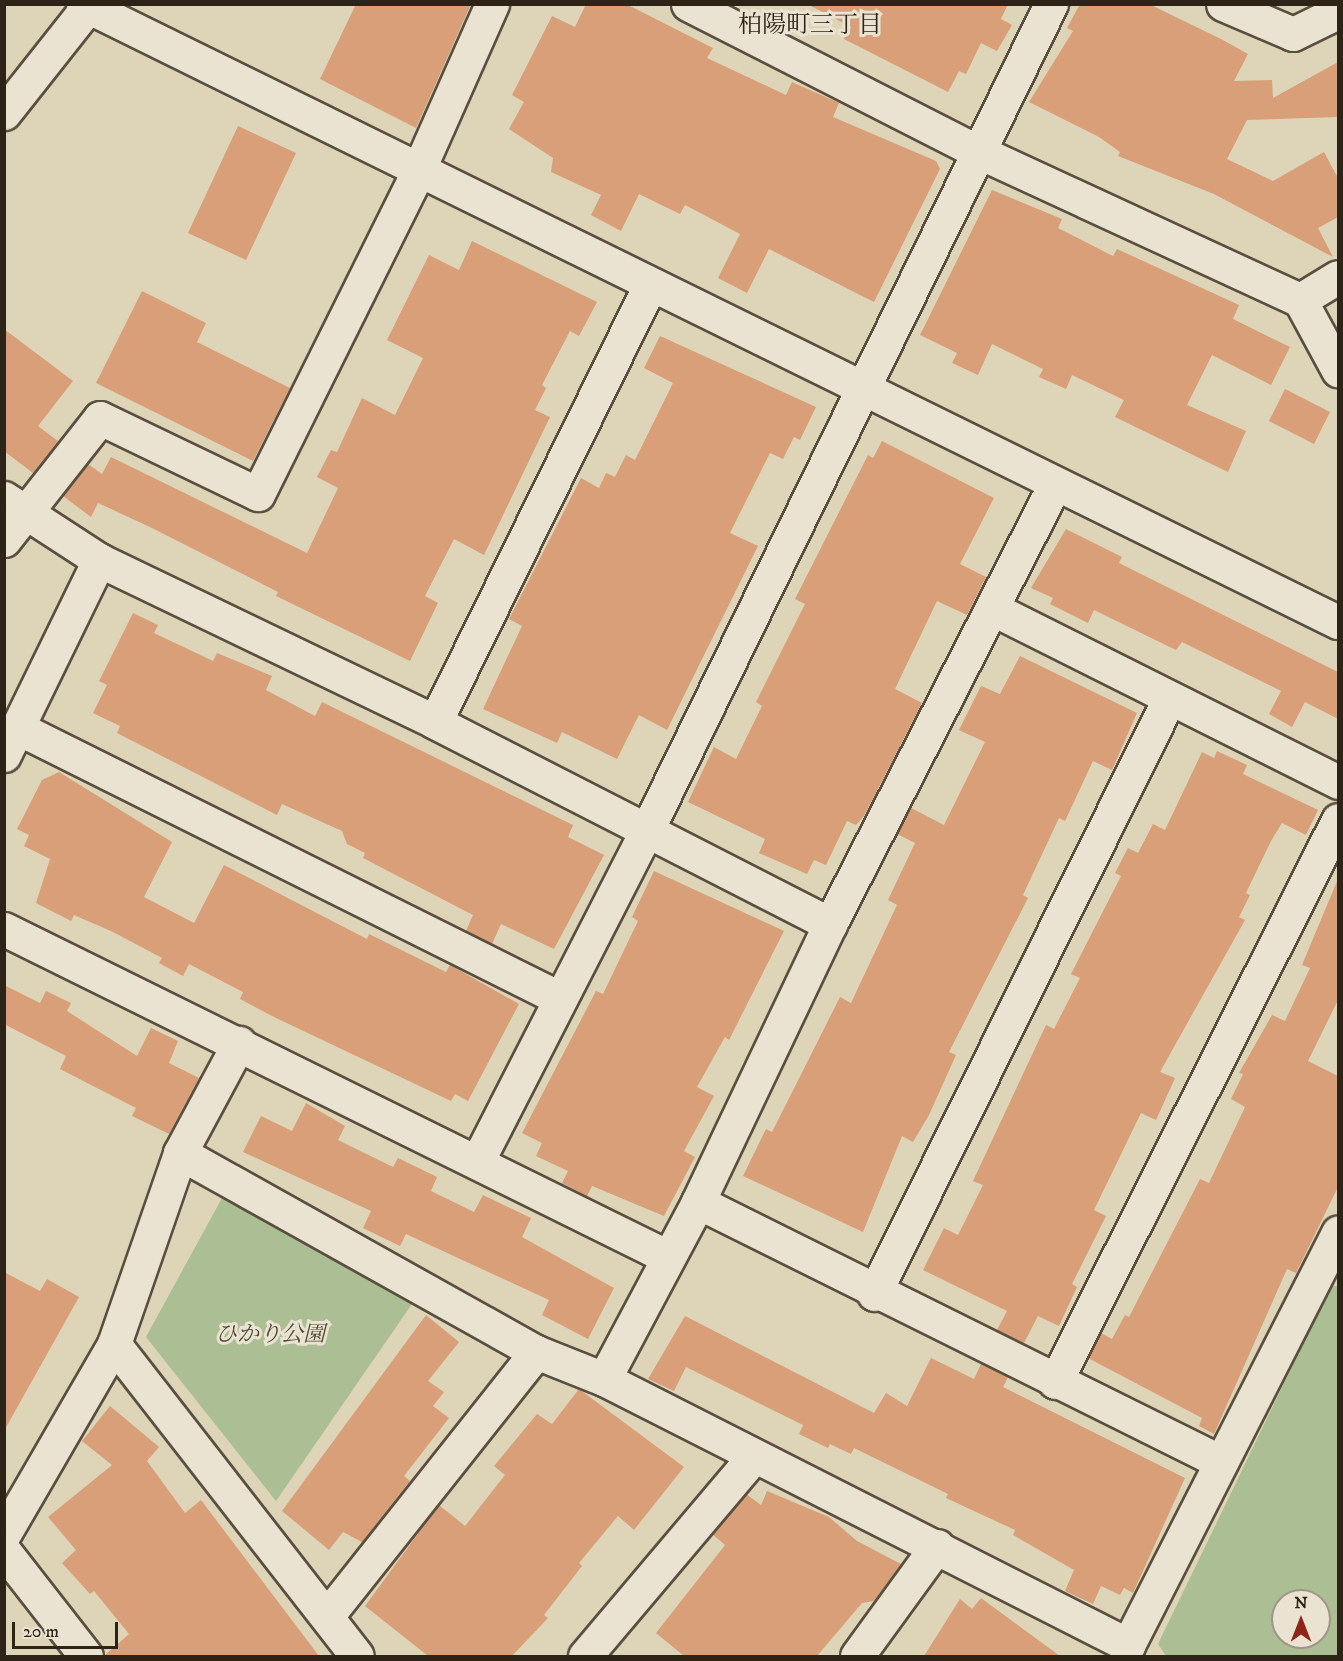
<!DOCTYPE html>
<html>
<head>
<meta charset="utf-8">
<style>
  body { margin:0 }
  #map { position:relative; width:1343px; height:1661px; overflow:hidden; background:#ded4b8; font-family:"IM FELL DW Pica","Noto Serif JP",serif }
  div>[style] { position:absolute }
  .green>* { inset:0; background:#abbe94 }
  .building>* { inset:0; background:#d89f79 }
  .roads { filter:drop-shadow(2px 0 #5a4f3f) drop-shadow(-2px 0 #5a4f3f) drop-shadow(0 2px #5a4f3f) drop-shadow(0 -2px #5a4f3f) }
  .minor>* { height:33px; margin:-16.5px; padding:0 16.5px; transform-origin:16.5px; border-radius:16.5px; background:#eae3d1 }
  span { translate:-50% -50%; white-space:nowrap; text-align:center; line-height:1.15; -webkit-text-stroke:6px #eae3d1; paint-order:stroke }
  .park-label { font-size:22px; color:#4d4a36; font-style:italic }
  .neighbourhood-label { font-size:24px; color:#2e2317 }
  .frame { position:absolute; inset:0; border:6px solid #2e2317; pointer-events:none }
  .north { position:absolute; left:1271px; top:1589px; width:60px; height:60px; box-sizing:border-box; background:#eae3d1; border:2px solid #9f9687; border-radius:50%; rotate:0deg; font-size:16px; font-weight:700; line-height:24px; text-align:center; color:#2e2317 }
  .north::after { content:''; display:block; margin:auto; width:21px; height:27px; background:#8f2418; clip-path:polygon(50% 0,100% 100%,50% 72%,0 100%) }
  .scale { position:absolute; left:12px; top:1622px; width:106px; height:27px; box-sizing:border-box; border:3px solid #2e2317; border-top:0; padding-left:8px; font-size:18px; line-height:21px; white-space:nowrap; color:#2e2317; -webkit-text-stroke:4px #eae3d1; paint-order:stroke }
</style>
</head>
<body>
<div id="map">
  <div class="green">
    <i style="clip-path:polygon(222px 1198px,414px 1301px,276px 1501px,146px 1337px)"></i>
    <i style="clip-path:polygon(evenodd,1331px 1286px,1338px 1286px,1338px 1656px,1166px 1656px,1158px 1644px,1331px 1286px,1283px 1601px,1319px 1601px,1319px 1637px,1283px 1637px,1283px 1601px)"></i>
  </div>
  <div class="building">
    <i style="clip-path:polygon(356px 4px,471px 4px,416px 128px,320px 79px)"></i>
    <i style="clip-path:polygon(586px 4px,626px 4px,713px 48px,707px 58px,786px 95px,792px 82px,839px 103px,833px 117px,936px 161px,940px 169px,874px 302px,769px 249px,747px 293px,718px 278px,740px 234px,685px 205px,680px 214px,639px 194px,621px 231px,591px 215px,601px 195px,551px 172px,553px 158px,509px 129px,524px 102px,512px 95px,552px 16px,575px 27px)"></i>
    <i style="clip-path:polygon(807px 4px,1008px 4px,1001px 19px,1012px 25px,997px 51px,981px 43px,966px 74px,959px 71px,948px 92px,844px 39px,851px 27px)"></i>
    <i style="clip-path:polygon(1080px 4px,1149px 4px,1221px 39px,1248px 54px,1234px 81px,1272px 80px,1273px 98px,1338px 62px,1338px 117px,1247px 120px,1227px 159px,1273px 181px,1324px 152px,1338px 178px,1338px 217px,1318px 228px,1333px 257px,1214px 194px,1118px 156px,1120px 152px,1099px 137px,1029px 102px,1073px 31px,1067px 28px)"></i>
    <i style="clip-path:polygon(238px 126px,296px 153px,246px 260px,188px 233px)"></i>
    <i style="clip-path:polygon(992px 190px,1062px 219px,1058px 228px,1113px 256px,1117px 249px,1239px 305px,1233px 319px,1290px 347px,1271px 385px,1212px 355px,1187px 405px,1246px 431px,1228px 472px,1115px 417px,1124px 400px,1072px 375px,1066px 389px,1039px 377px,1043px 369px,992px 344px,978px 375px,952px 363px,957px 353px,920px 335px)"></i>
    <i style="clip-path:polygon(472px 241px,597px 302px,579px 336px,570px 331px,542px 385px,546px 388px,535px 410px,550px 417px,484px 555px,454px 539px,425px 596px,438px 603px,410px 661px,276px 596px,278px 592px,152px 528px,98px 503px,91px 517px,63px 496px,88px 464px,102px 474px,111px 457px,307px 553px,338px 488px,317px 477px,331px 450px,337px 452px,362px 398px,395px 415px,423px 358px,387px 340px,429px 255px,459px 270px)"></i>
    <i style="clip-path:polygon(142px 291px,206px 323px,197px 342px,290px 388px,253px 461px,96px 383px)"></i>
    <i style="clip-path:polygon(4px 329px,73px 381px,38px 426px,58px 441px,33px 473px,4px 451px)"></i>
    <i style="clip-path:polygon(660px 336px,816px 407px,800px 440px,794px 437px,783px 459px,770px 453px,730px 533px,758px 546px,667px 730px,639px 715px,617px 759px,562px 732px,557px 743px,483px 709px,522px 626px,509px 619px,581px 478px,599px 488px,606px 473px,615px 477px,626px 455px,635px 460px,673px 383px,644px 368px)"></i>
    <i style="clip-path:polygon(1285px 389px,1330px 412px,1314px 444px,1269px 421px)"></i>
    <i style="clip-path:polygon(882px 441px,994px 498px,960px 564px,986px 577px,967px 615px,937px 601px,895px 689px,922px 703px,864px 816px,856px 825px,847px 821px,826px 865px,814px 860px,807px 874px,759px 853px,765px 839px,688px 802px,714px 747px,736px 759px,762px 706px,756px 702px,805px 604px,795px 599px,868px 455px,873px 458px)"></i>
    <i style="clip-path:polygon(1066px 529px,1122px 557px,1119px 563px,1338px 672px,1338px 719px,1305px 702px,1292px 727px,1269px 714px,1281px 691px,1182px 642px,1176px 650px,1094px 610px,1088px 623px,1050px 604px,1053px 598px,1031px 588px)"></i>
    <i style="clip-path:polygon(133px 613px,158px 625px,154px 633px,213px 661px,217px 653px,272px 676px,266px 690px,315px 716px,322px 702px,573px 825px,568px 837px,604px 855px,554px 949px,501px 924px,492px 944px,466px 931px,473px 915px,363px 858px,365px 853px,347px 844px,342px 831px,282px 804px,277px 815px,117px 733px,120px 726px,93px 713px,107px 685px,99px 681px)"></i>
    <i style="clip-path:polygon(1020px 656px,1137px 713px,1112px 770px,1093px 761px,1065px 821px,1059px 818px,1023px 895px,1028px 898px,949px 1052px,956px 1055px,929px 1115px,913px 1142px,902px 1136px,863px 1232px,743px 1176px,766px 1129px,772px 1132px,840px 997px,851px 1003px,897px 905px,888px 900px,915px 843px,897px 834px,911px 808px,944px 825px,985px 742px,959px 730px,981px 686px,1000px 694px)"></i>
    <i style="clip-path:polygon(1217px 751px,1247px 765px,1243px 774px,1318px 810px,1306px 835px,1282px 823px,1271px 841px,1246px 893px,1250px 895px,1239px 917px,1245px 920px,1160px 1072px,1175px 1078px,1156px 1120px,1141px 1113px,1094px 1210px,1106px 1216px,1072px 1284px,1077px 1287px,1059px 1326px,1038px 1316px,1024px 1343px,997px 1330px,1007px 1311px,923px 1270px,944px 1228px,958px 1235px,983px 1185px,973px 1181px,1046px 1025px,1054px 1029px,1080px 978px,1071px 974px,1121px 876px,1115px 873px,1128px 848px,1138px 853px,1153px 824px,1165px 830px,1202px 752px,1214px 758px)"></i>
    <i style="clip-path:polygon(59px 772px,172px 842px,144px 897px,194px 923px,224px 865px,367px 939px,369px 934px,446px 972px,450px 965px,519px 1004px,468px 1101px,455px 1094px,451px 1101px,274px 1017px,240px 999px,243px 992px,189px 964px,183px 976px,159px 963px,162px 958px,113px 932px,74px 915px,71px 921px,36px 903px,50px 859px,24px 846px,29px 835px,17px 829px,42px 780px)"></i>
    <i style="clip-path:polygon(654px 871px,784px 931px,729px 1040px,725px 1037px,697px 1087px,714px 1096px,684px 1151px,695px 1157px,664px 1216px,592px 1186px,587px 1196px,562px 1183px,568px 1171px,536px 1156px,542px 1143px,522px 1133px,596px 991px,603px 994px,638px 921px,632px 917px)"></i>
    <i style="clip-path:polygon(1338px 879px,1338px 1000px,1308px 1061px,1338px 1076px,1338px 1187px,1296px 1273px,1287px 1269px,1214px 1434px,1199px 1426px,1202px 1418px,1088px 1358px,1101px 1333px,1112px 1339px,1125px 1315px,1129px 1317px,1200px 1179px,1209px 1183px,1245px 1107px,1231px 1099px,1243px 1074px,1239px 1073px,1272px 1015px,1285px 1021px,1310px 968px,1302px 965px)"></i>
    <i style="clip-path:polygon(4px 985px,40px 1003px,46px 991px,71px 1003px,67px 1011px,137px 1056px,151px 1028px,178px 1041px,169px 1063px,199px 1078px,169px 1134px,132px 1116px,136px 1108px,60px 1069px,66px 1056px,4px 1024px)"></i>
    <i style="clip-path:polygon(306px 1103px,345px 1126px,338px 1140px,393px 1167px,398px 1158px,437px 1177px,431px 1191px,474px 1212px,483px 1195px,531px 1218px,522px 1237px,614px 1288px,588px 1339px,542px 1315px,549px 1300px,406px 1234px,400px 1246px,363px 1228px,371px 1211px,243px 1152px,261px 1116px,292px 1131px)"></i>
    <i style="clip-path:polygon(4px 1272px,40px 1291px,47px 1279px,79px 1297px,4px 1431px)"></i>
    <i style="clip-path:polygon(426px 1315px,459px 1342px,428px 1381px,444px 1392px,433px 1406px,449px 1418px,404px 1476px,410px 1481px,362px 1542px,343px 1532px,329px 1550px,282px 1511px)"></i>
    <i style="clip-path:polygon(685px 1316px,874px 1413px,886px 1393px,907px 1406px,931px 1358px,974px 1379px,981px 1364px,1008px 1377px,1003px 1387px,1185px 1478px,1133px 1593px,1124px 1588px,1120px 1595px,1101px 1586px,1093px 1604px,1065px 1591px,1074px 1570px,1013px 1535px,1015px 1530px,946px 1498px,948px 1494px,854px 1448px,851px 1454px,830px 1444px,828px 1448px,799px 1434px,803px 1425px,686px 1367px,674px 1391px,648px 1379px)"></i>
    <i style="clip-path:polygon(579px 1389px,684px 1467px,634px 1530px,618px 1516px,579px 1563px,582px 1566px,544px 1615px,548px 1618px,512px 1656px,428px 1656px,365px 1606px,439px 1505px,465px 1526px,505px 1475px,494px 1466px,537px 1414px,552px 1424px)"></i>
    <i style="clip-path:polygon(110px 1406px,159px 1447px,147px 1461px,185px 1513px,201px 1500px,319px 1656px,104px 1656px,129px 1634px,94px 1591px,90px 1594px,62px 1563px,76px 1550px,48px 1517px,112px 1465px,82px 1441px)"></i>
    <i style="clip-path:polygon(767px 1491px,829px 1517px,857px 1541px,901px 1564px,874px 1601px,862px 1603px,817px 1656px,684px 1656px,656px 1633px,725px 1545px,712px 1534px,746px 1494px,761px 1505px)"></i>
    <i style="clip-path:polygon(981px 1598px,1060px 1656px,924px 1656px,960px 1599px,972px 1609px)"></i>
  </div>
  <div class="roads">
    <div class="minor">
      <i style="left:83px;top:4px;width:1399px;rotate:26.22deg"></i>
      <i style="left:688px;top:4px;width:324px;rotate:27deg"></i>
      <i style="left:977px;top:151px;width:356px;rotate:24.8deg"></i>
      <i style="left:1300px;top:300px;width:80px;rotate:61.5deg"></i>
      <i style="left:1223px;top:4px;width:76px;rotate:23.2deg"></i>
      <i style="left:1293px;top:34px;width:50px;rotate:-26.1deg"></i>
      <i style="left:4px;top:113px;width:139px;rotate:-51.7deg"></i>
      <i style="left:1300px;top:300px;width:44px;rotate:-31.2deg"></i>
      <i style="left:4px;top:498px;width:113px;rotate:33.1deg"></i>
      <i style="left:99px;top:560px;width:373px;rotate:25.7deg"></i>
      <i style="left:435px;top:722px;width:444px;rotate:27.1deg"></i>
      <i style="left:4px;top:540px;width:155px;rotate:-51.8deg"></i>
      <i style="left:100px;top:418px;width:175px;rotate:25.7deg"></i>
      <i style="left:258px;top:494px;width:360px;rotate:-63.6deg"></i>
      <i style="left:418px;top:171px;width:183px;rotate:-66.1deg"></i>
      <i style="left:993px;top:609px;width:386px;rotate:26.6deg"></i>
      <i style="left:435px;top:722px;width:485px;rotate:-63.8deg"></i>
      <i style="left:18px;top:728px;width:605px;rotate:26.52deg"></i>
      <i style="left:4px;top:755px;width:217px;rotate:-64deg"></i>
      <i style="left:4px;top:929px;width:738px;rotate:26.29deg"></i>
      <i style="left:180px;top:1153px;width:408px;rotate:29.2deg"></i>
      <i style="left:536px;top:1352px;width:73px;rotate:21.7deg"></i>
      <i style="left:604px;top:1379px;width:588px;rotate:26.91deg"></i>
      <i style="left:1128px;top:1645px;width:463px;rotate:-63deg"></i>
      <i style="left:477px;top:1162px;width:371px;rotate:-62.9deg"></i>
      <i style="left:646px;top:832px;width:922px;rotate:-63.94deg"></i>
      <i style="left:698px;top:1202px;width:584px;rotate:26.43deg"></i>
      <i style="left:874px;top:1294px;width:664px;rotate:-63.63deg"></i>
      <i style="left:114px;top:1344px;width:395px;rotate:52.1deg"></i>
      <i style="left:604px;top:1379px;width:200px;rotate:-62deg"></i>
      <i style="left:698px;top:1202px;width:308px;rotate:-64.6deg"></i>
      <i style="left:830px;top:924px;width:494px;rotate:-62.9deg"></i>
      <i style="left:1055px;top:1382px;width:629px;rotate:-63.27deg"></i>
      <i style="left:4px;top:1534px;width:220px;rotate:-59.9deg"></i>
      <i style="left:114px;top:1344px;width:202px;rotate:-70.9deg"></i>
      <i style="left:180px;top:1153px;width:125px;rotate:-61.8deg"></i>
      <i style="left:4px;top:1551px;width:133px;rotate:52deg"></i>
      <i style="left:327px;top:1616px;width:337px;rotate:-51.6deg"></i>
      <i style="left:585px;top:1656px;width:260px;rotate:-49.8deg"></i>
      <i style="left:857px;top:1656px;width:136px;rotate:-54deg"></i>
    </div>
  </div>
  <div class="park-label">
    <span style="left:270px;top:1335px">ひかり公園</span>
  </div>
  <div class="neighbourhood-label">
    <span style="left:810px;top:26px">柏陽町三丁目</span>
  </div>
  <div class="frame"></div>
  <div class="north">N</div>
  <div class="scale">20 m</div>
</div>
</body>
</html>
